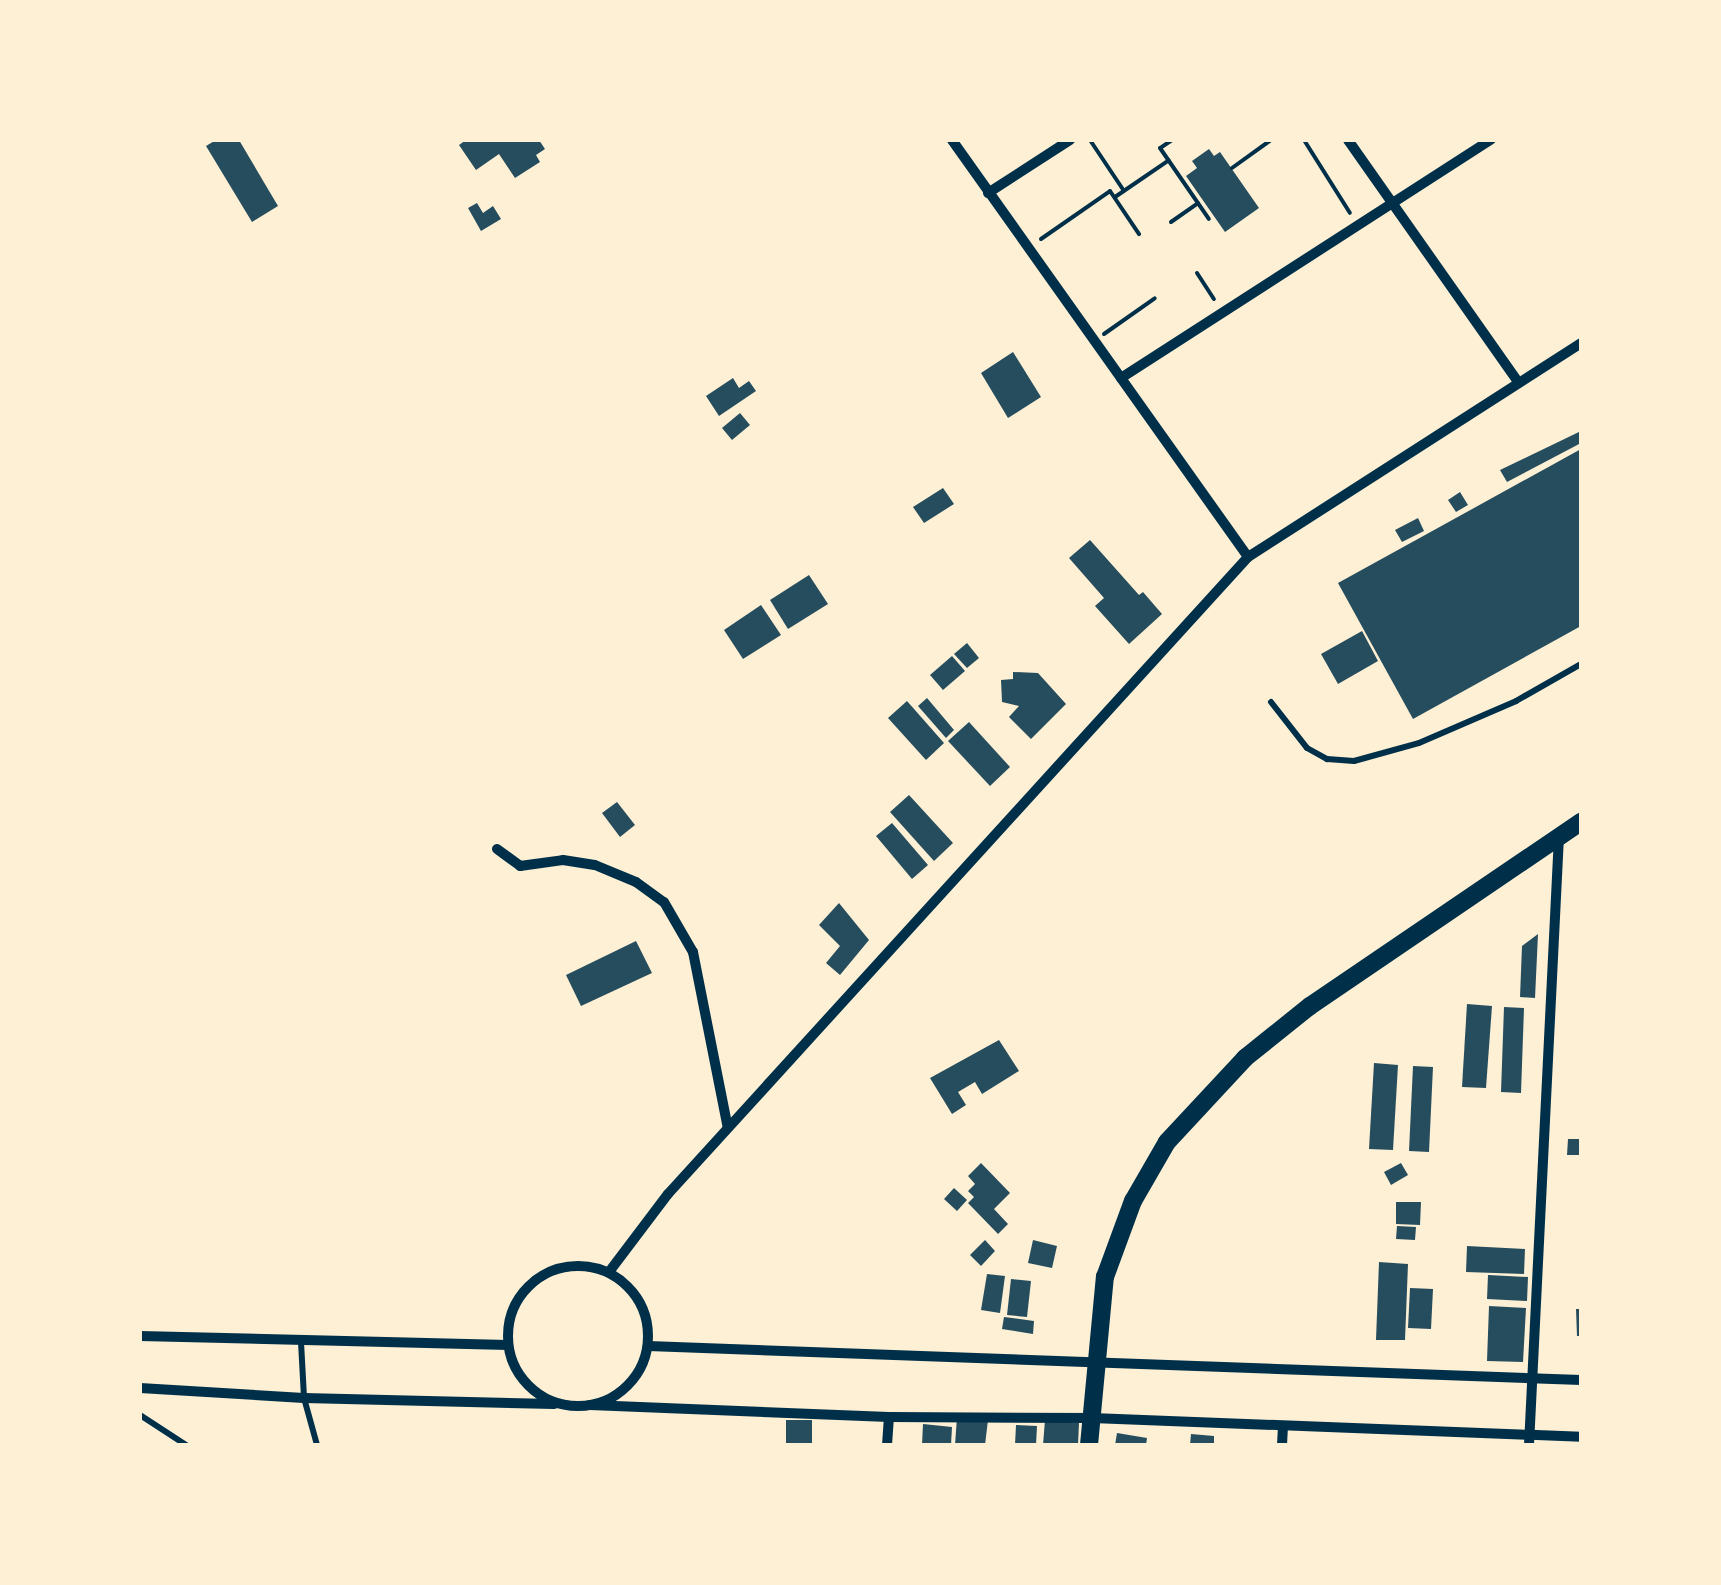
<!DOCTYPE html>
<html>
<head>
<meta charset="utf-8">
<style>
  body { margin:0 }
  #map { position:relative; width:1721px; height:1585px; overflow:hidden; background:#fdf0d5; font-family:"Titillium Web",sans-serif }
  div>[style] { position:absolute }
  .building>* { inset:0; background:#264d5e }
  .path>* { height:4px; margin:-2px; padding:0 2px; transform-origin:2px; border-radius:2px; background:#003049 }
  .service>* { height:6px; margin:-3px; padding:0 3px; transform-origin:3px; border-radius:3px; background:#003049 }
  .minor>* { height:10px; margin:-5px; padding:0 5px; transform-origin:5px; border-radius:5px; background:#003049 }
  .minor>.ring { margin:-5px; padding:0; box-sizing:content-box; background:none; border:10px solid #003049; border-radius:50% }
  .secondary>* { height:18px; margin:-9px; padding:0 9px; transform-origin:9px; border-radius:9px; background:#003049 }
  span { translate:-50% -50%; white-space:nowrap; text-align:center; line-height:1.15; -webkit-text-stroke:10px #fdf0d5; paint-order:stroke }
  .frame { position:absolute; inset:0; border:142px solid #fdf0d5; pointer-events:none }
</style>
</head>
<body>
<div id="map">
  <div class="building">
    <i style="clip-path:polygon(216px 140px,239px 140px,278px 206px,252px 222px,206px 146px)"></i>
    <i style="clip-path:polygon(466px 140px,539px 140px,545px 149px,536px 155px,540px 162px,515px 178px,499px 154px,476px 170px,459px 145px)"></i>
    <i style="clip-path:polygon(1209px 149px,1214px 156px,1220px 152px,1259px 208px,1225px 232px,1186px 176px,1197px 168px,1192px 161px)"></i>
    <i style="clip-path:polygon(477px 203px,483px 213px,493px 206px,501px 219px,481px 231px,468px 208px)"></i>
    <i style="clip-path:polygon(1013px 352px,1041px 397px,1008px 418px,981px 373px)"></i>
    <i style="clip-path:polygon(733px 378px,739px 388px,749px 381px,756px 391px,719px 416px,706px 396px)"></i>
    <i style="clip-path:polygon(740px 413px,750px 425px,732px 440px,722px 428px)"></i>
    <i style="clip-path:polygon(1581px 431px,1581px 443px,1507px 482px,1500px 470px)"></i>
    <i style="clip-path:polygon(1581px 449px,1581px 626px,1413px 719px,1338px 583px)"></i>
    <i style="clip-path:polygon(943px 488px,954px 504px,924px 523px,913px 507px)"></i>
    <i style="clip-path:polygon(1460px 492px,1468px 505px,1456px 512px,1448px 500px)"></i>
    <i style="clip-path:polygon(1418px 518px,1424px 531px,1402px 542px,1395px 530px)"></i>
    <i style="clip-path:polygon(1090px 540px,1139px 595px,1143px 592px,1162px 614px,1129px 644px,1095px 606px,1104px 598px,1069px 558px)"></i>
    <i style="clip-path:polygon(809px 575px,828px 604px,788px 629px,770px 600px)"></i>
    <i style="clip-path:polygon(761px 605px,781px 635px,743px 659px,724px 630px)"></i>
    <i style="clip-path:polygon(1362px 631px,1378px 661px,1338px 684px,1321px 654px)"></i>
    <i style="clip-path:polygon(967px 643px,979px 658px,967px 668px,954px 654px)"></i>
    <i style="clip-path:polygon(952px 656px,965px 671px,943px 690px,930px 675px)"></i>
    <i style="clip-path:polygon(1013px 672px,1038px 673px,1066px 704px,1031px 739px,1009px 717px,1019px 706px,1002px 702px,1001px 680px,1013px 679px)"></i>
    <i style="clip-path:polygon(927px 698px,954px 730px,946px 738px,918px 706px)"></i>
    <i style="clip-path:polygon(907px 701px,944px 743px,926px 760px,888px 718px)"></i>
    <i style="clip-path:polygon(969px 722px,1010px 767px,990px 786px,948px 741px)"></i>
    <i style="clip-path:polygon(909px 795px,953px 843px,934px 861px,890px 812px)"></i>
    <i style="clip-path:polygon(617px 802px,635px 825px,620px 837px,602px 813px)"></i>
    <i style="clip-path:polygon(892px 823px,928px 865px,912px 879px,876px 836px)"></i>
    <i style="clip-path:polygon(839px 903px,869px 940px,840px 975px,826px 963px,840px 946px,819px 925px)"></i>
    <i style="clip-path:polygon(1538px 934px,1535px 998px,1520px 997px,1522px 946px)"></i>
    <i style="clip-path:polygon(636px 941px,652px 973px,581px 1006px,566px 975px)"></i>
    <i style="clip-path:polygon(1467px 1004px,1492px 1006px,1486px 1088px,1462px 1087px)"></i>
    <i style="clip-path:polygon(1504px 1007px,1524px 1008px,1521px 1093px,1501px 1092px)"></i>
    <i style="clip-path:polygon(999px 1040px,1019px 1071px,982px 1094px,975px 1082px,958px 1092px,966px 1105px,952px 1114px,930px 1078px)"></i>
    <i style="clip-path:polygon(1374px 1063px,1398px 1065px,1393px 1150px,1369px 1149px)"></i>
    <i style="clip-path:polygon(1413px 1066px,1433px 1067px,1429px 1152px,1409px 1151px)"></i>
    <i style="clip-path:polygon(1568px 1139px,1581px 1139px,1581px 1155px,1567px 1155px)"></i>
    <i style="clip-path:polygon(981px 1163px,1010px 1193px,994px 1209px,1008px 1224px,998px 1234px,968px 1203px,974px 1197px,968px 1191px,975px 1184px,968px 1176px)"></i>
    <i style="clip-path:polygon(1401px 1163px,1408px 1175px,1391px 1185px,1384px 1172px)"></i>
    <i style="clip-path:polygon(954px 1188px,967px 1200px,957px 1211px,944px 1199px)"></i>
    <i style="clip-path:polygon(1396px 1202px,1421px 1202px,1420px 1225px,1396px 1224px)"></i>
    <i style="clip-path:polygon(1397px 1226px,1416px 1227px,1415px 1240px,1396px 1239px)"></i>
    <i style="clip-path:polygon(985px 1240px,995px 1251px,981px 1266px,970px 1255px)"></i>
    <i style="clip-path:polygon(1033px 1240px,1057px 1246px,1052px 1268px,1028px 1263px)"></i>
    <i style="clip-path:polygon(1467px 1246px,1525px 1249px,1524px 1274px,1466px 1272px)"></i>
    <i style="clip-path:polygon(1379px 1262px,1408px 1264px,1405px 1340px,1376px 1340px)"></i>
    <i style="clip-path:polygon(987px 1274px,1005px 1276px,1000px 1313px,981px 1310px)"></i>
    <i style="clip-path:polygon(1488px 1275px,1528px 1277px,1527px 1301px,1487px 1299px)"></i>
    <i style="clip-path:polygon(1011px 1279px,1031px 1281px,1027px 1317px,1007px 1315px)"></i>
    <i style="clip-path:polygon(1410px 1288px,1433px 1289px,1431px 1329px,1408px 1328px)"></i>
    <i style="clip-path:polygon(1489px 1306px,1526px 1308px,1523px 1362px,1487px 1361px)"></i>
    <i style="clip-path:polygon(1576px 1309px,1581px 1309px,1581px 1336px,1577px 1336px)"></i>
    <i style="clip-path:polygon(1004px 1317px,1034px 1321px,1033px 1334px,1002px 1329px)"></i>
    <i style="clip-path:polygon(957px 1417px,988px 1420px,985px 1445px,955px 1445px)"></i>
    <i style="clip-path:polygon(786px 1420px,812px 1420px,812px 1445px,786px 1445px)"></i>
    <i style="clip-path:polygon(1045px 1420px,1079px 1423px,1078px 1445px,1043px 1445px)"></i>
    <i style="clip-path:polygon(923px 1424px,952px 1427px,951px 1445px,922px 1445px)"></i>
    <i style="clip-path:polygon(1016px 1425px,1037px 1426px,1036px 1445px,1015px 1445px)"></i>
    <i style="clip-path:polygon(1117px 1433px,1147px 1438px,1146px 1445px,1115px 1445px)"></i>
    <i style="clip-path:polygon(1191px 1434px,1214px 1436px,1214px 1445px,1190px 1445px)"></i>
  </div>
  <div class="path">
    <i style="left:1090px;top:140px;width:61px;rotate:56.3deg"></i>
    <i style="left:1172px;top:140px;width:14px;rotate:146deg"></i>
    <i style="left:1160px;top:148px;width:86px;rotate:55.4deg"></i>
    <i style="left:1280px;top:140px;width:5px"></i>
    <i style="left:1304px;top:140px;width:86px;rotate:57.8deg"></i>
    <i style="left:1232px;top:168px;width:48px;rotate:-35.7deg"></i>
    <i style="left:1115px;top:197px;width:65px;rotate:-34.4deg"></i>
    <i style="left:1171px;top:222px;width:33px;rotate:-35deg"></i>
    <i style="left:1041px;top:239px;width:84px;rotate:-34.8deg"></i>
    <i style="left:1110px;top:191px;width:52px;rotate:56deg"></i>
    <i style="left:1197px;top:273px;width:31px;rotate:57deg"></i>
    <i style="left:1104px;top:334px;width:62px;rotate:-35.2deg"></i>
  </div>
  <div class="service">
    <i style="left:1271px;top:702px;width:58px;rotate:52deg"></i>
    <i style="left:1307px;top:748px;width:23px;rotate:29deg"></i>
    <i style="left:1327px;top:759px;width:27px;rotate:4deg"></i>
    <i style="left:1354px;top:761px;width:67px;rotate:-15.5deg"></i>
    <i style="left:1419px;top:743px;width:106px;rotate:-23.4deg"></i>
    <i style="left:1516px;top:701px;width:75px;rotate:-29.6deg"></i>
    <i style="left:301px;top:1342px;width:56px;rotate:86.9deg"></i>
    <i style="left:304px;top:1398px;width:49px;rotate:74.5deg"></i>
    <i style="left:140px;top:1415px;width:55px;rotate:33.1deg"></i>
  </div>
  <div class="minor">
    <i style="left:952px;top:140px;width:511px;rotate:54.63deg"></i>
    <i style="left:1348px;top:140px;width:296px;rotate:54.9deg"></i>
    <i style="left:988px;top:193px;width:98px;rotate:-32.9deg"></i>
    <i style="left:1121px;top:378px;width:440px;rotate:-32.8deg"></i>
    <i style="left:497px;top:849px;width:29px;rotate:36deg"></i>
    <i style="left:520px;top:866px;width:43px;rotate:-7.9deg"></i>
    <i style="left:563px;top:860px;width:32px;rotate:9deg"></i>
    <i style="left:595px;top:865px;width:44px;rotate:22.5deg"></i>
    <i style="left:636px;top:882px;width:34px;rotate:36deg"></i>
    <i style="left:664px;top:902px;width:58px;rotate:59.9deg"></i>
    <i style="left:693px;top:952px;width:179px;rotate:78.8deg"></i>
    <i class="ring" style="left:508px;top:1266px;width:130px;height:130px"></i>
    <i style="left:609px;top:1272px;width:98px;rotate:-52.9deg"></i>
    <i style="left:668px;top:1194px;width:861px;rotate:-47.68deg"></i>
    <i style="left:1248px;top:557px;width:396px;rotate:-32.7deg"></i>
    <i style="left:140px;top:1336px;width:368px;rotate:1.4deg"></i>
    <i style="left:648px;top:1346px;width:934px;rotate:2.09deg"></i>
    <i style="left:140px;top:1388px;width:164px;rotate:3.5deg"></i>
    <i style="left:304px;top:1398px;width:250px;rotate:1.4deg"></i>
    <i style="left:590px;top:1405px;width:299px;rotate:2.3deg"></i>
    <i style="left:889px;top:1417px;width:203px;rotate:0.3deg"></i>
    <i style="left:1092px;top:1418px;width:489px;rotate:2.2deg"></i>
    <i style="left:887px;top:1445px;width:28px;rotate:-86deg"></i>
    <i style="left:1282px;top:1445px;width:18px;rotate:-87deg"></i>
    <i style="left:1529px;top:1445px;width:609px;rotate:-87.18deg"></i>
  </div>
  <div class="secondary">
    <i style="left:1089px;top:1445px;width:169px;rotate:-84.6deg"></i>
    <i style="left:1105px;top:1277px;width:81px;rotate:-69.8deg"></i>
    <i style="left:1133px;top:1201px;width:68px;rotate:-60deg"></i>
    <i style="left:1167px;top:1142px;width:115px;rotate:-47.1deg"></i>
    <i style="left:1245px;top:1058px;width:83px;rotate:-38.7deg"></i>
    <i style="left:1310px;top:1006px;width:328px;rotate:-34.2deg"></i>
  </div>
  <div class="frame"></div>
</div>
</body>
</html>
